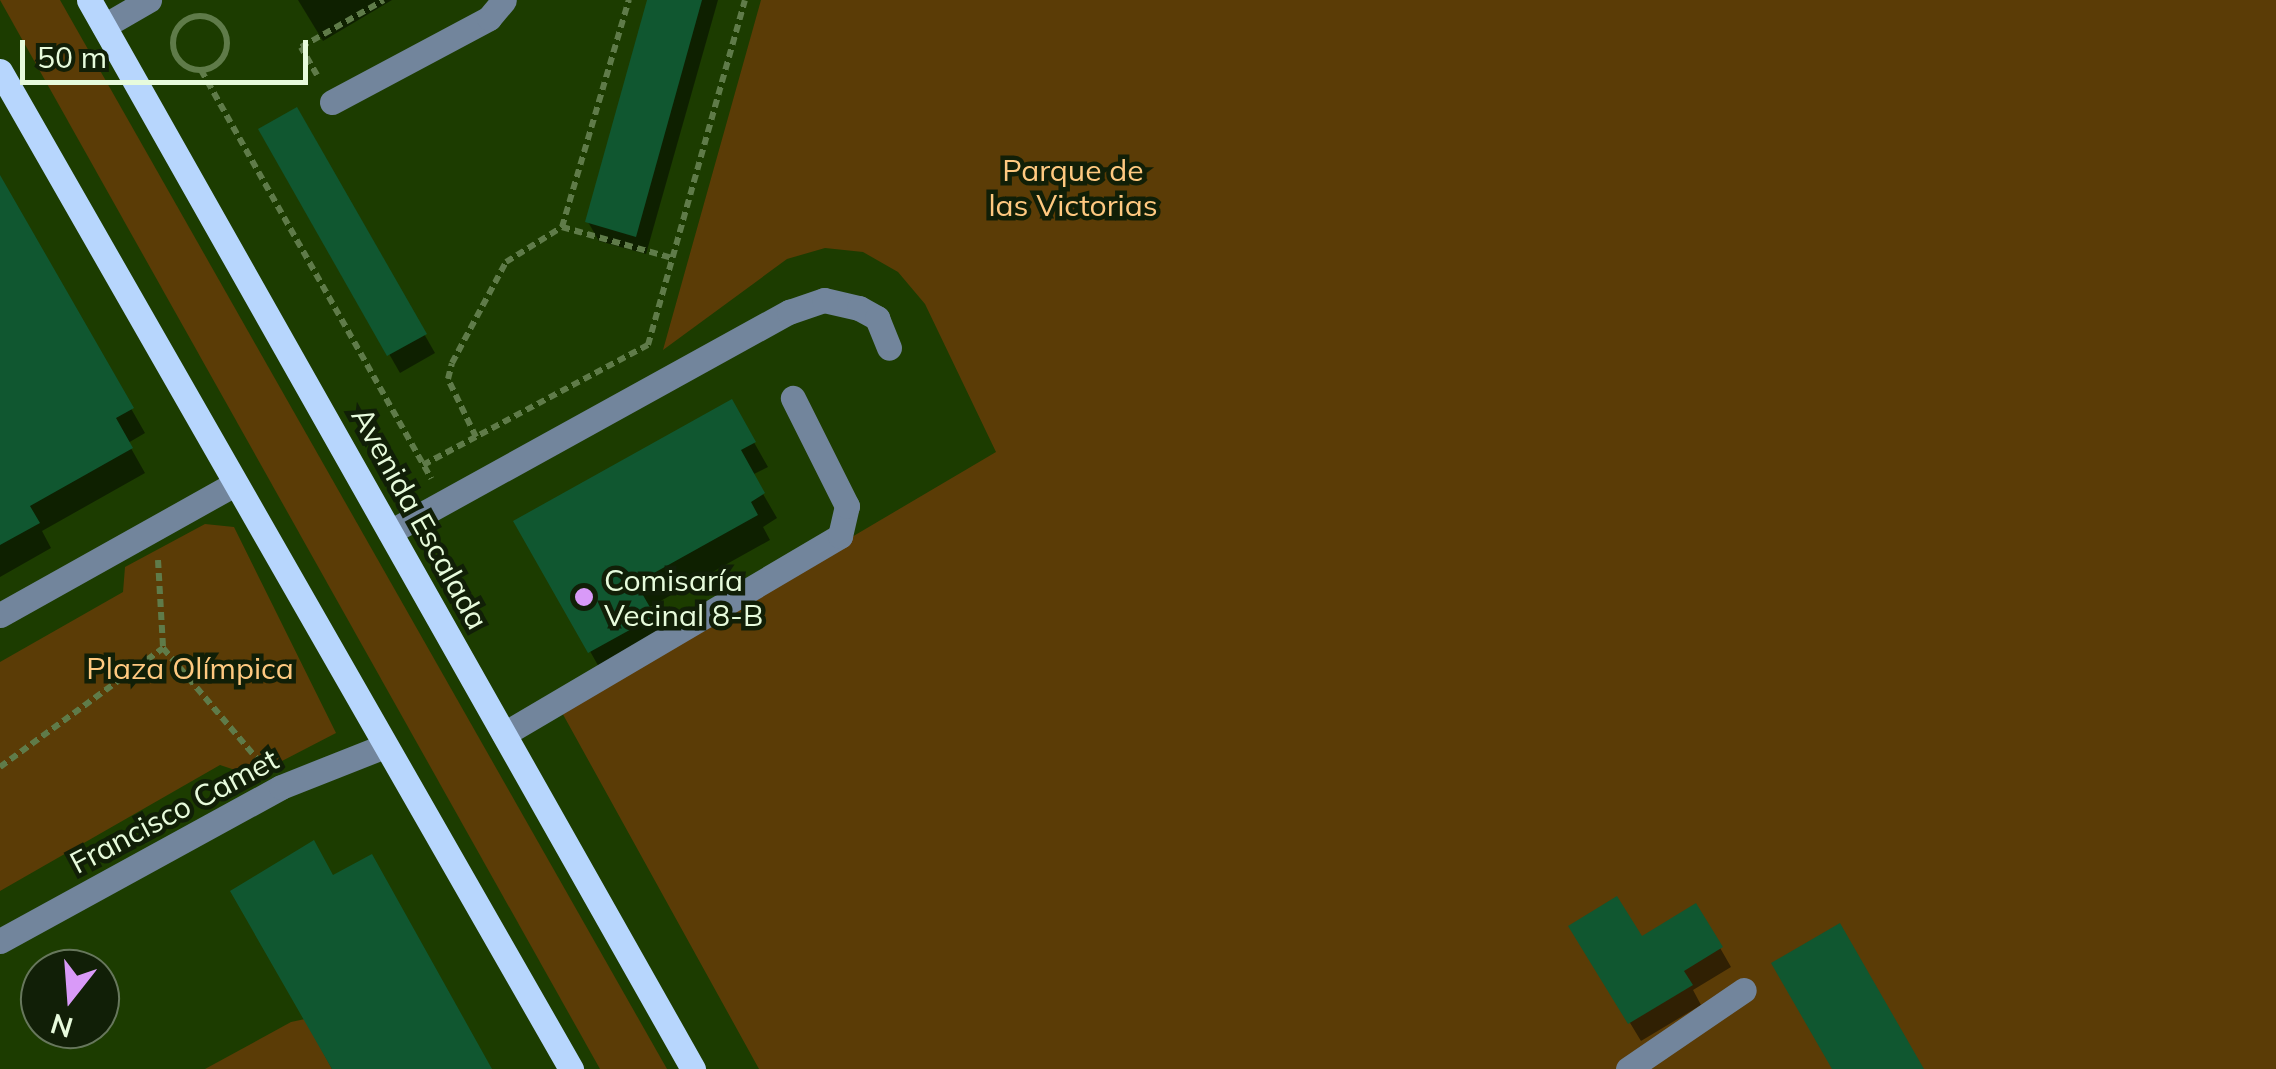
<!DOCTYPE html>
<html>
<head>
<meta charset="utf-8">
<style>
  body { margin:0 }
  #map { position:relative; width:2276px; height:1069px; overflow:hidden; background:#1c3c00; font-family:Mulish,sans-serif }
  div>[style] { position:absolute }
  .green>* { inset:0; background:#5b3c06 }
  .shadow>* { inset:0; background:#0007 }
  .building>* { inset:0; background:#105730 }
  .path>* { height:6px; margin-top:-3px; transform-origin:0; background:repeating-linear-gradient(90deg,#5f7b49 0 8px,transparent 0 13px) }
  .path>.ring { margin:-3px; padding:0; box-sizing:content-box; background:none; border:6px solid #5f7b49; border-radius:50% }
  .minor>* { height:25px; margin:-12.5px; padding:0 12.5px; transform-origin:12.5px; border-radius:12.5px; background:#72859c }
  .major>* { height:25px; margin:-12.5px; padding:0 12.5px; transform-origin:12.5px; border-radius:12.5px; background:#b7d6fd }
  .dots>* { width:28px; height:28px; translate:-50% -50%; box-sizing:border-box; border:5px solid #111f07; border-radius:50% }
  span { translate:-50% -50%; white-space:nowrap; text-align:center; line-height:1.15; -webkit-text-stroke:9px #111f07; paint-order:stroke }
  .park-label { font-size:30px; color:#ffc980 }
  .street-label { font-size:30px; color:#e7fbdc }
  .poi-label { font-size:30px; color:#e7fbdc }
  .left { translate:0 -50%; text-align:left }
  .north { position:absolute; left:20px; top:949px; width:100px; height:100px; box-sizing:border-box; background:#111f07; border:2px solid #67775c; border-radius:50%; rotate:197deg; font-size:28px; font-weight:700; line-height:40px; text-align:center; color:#e7fbdc }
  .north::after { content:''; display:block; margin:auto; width:35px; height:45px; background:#d99af8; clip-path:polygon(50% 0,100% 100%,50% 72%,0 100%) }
  .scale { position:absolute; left:20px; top:40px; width:288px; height:45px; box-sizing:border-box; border:5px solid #e7fbdc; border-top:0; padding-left:12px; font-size:30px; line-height:35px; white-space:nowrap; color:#e7fbdc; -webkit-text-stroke:8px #111f07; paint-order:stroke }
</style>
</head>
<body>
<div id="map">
  <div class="green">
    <i style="clip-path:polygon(0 0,60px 0,667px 1069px,600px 1069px)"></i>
    <i style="clip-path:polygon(761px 0,2276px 0,2276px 1069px,759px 1069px,560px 709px,996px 452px,925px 304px,898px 272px,863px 252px,825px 248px,787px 259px,663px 350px)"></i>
    <i style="clip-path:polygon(205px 524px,234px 527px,336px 733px,253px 776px,220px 765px,0 891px,0 662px,123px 592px,125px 567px)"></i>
    <i style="clip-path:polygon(305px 1019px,332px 1069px,205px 1069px,291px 1022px)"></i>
  </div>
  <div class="shadow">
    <i style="clip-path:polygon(298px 0,392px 0,323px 41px)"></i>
    <i style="clip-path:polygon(650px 0,718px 0,646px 254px,599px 241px,588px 222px)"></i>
    <i style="clip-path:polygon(296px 110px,435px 353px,400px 373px,261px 130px)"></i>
    <i style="clip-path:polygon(0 179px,145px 433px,128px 443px,145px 473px,42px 531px,51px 548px,0 577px)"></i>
    <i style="clip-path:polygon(731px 402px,768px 467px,752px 475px,777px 518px,763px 527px,770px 540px,648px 608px,666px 641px,604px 676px,517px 522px)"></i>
    <i style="clip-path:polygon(1696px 906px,1731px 967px,1693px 990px,1701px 1005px,1641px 1041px,1572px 927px,1641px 940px)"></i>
  </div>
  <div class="building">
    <i style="clip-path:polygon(647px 0,702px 0,636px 237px,585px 222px)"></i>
    <i style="clip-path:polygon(297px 107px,427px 334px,387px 356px,258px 129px)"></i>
    <i style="clip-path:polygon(0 175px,134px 408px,116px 418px,133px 448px,30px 506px,40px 523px,0 545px)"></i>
    <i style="clip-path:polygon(732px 399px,756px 442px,741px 450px,765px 493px,751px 502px,758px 515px,636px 583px,655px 616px,588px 653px,513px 521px)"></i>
    <i style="clip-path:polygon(314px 840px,333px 875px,372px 854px,492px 1069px,332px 1069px,230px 891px)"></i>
    <i style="clip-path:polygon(1617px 896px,1642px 936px,1696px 903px,1723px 947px,1684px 971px,1693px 985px,1628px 1024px,1568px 926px)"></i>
    <i style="clip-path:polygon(1840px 923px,1924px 1069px,1832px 1069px,1771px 963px)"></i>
  </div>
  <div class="path">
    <i class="ring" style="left:173px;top:16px;width:48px;height:48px"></i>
    <i style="left:201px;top:70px;width:469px;rotate:60.6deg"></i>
    <i style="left:317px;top:75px;width:32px;rotate:-120deg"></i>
    <i style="left:301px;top:47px;width:95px;rotate:-29.5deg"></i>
    <i style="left:562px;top:227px;width:114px;rotate:15.7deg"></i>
    <i style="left:476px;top:437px;width:64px;rotate:-115.8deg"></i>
    <i style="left:448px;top:379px;width:16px;rotate:-76deg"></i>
    <i style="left:452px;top:363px;width:115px;rotate:-61.9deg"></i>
    <i style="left:506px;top:262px;width:66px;rotate:-32deg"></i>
    <i style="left:562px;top:227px;width:237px;rotate:-73.6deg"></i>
    <i style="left:423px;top:465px;width:255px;rotate:-28.1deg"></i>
    <i style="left:648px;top:345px;width:358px;rotate:-74.3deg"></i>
    <i style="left:158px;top:560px;width:88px;rotate:86.7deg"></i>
    <i style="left:163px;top:648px;width:155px;rotate:49.7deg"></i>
    <i style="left:0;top:767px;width:202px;rotate:-36.1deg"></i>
  </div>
  <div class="minor">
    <i style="left:104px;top:26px;width:52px;rotate:-30deg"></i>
    <i style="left:332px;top:102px;width:178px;rotate:-28.1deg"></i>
    <i style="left:489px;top:18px;width:23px;rotate:-50deg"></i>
    <i style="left:390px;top:532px;width:456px;rotate:-28.9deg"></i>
    <i style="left:789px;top:312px;width:37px;rotate:-19deg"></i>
    <i style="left:824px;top:300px;width:36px;rotate:13deg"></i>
    <i style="left:859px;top:308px;width:21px;rotate:29deg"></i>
    <i style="left:877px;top:318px;width:32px;rotate:68deg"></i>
    <i style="left:0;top:615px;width:268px;rotate:-29.2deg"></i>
    <i style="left:504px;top:734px;width:390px;rotate:-30.5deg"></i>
    <i style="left:840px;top:536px;width:31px;rotate:-77deg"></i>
    <i style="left:847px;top:506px;width:121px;rotate:-116.6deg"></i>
    <i style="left:0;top:941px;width:320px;rotate:-28.7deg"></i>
    <i style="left:281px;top:787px;width:109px;rotate:-21.6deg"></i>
    <i style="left:1628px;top:1069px;width:140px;rotate:-34.3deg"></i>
  </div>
  <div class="major">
    <i style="left:89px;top:0;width:1228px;rotate:60.53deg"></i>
    <i style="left:0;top:71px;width:1150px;rotate:60.22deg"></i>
  </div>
  <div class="dots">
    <i style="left:584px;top:597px;background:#d99af8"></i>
  </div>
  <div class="park-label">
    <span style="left:1073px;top:187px">Parque de<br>las Victorias</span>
    <span style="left:190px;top:668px">Plaza Olímpica</span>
  </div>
  <div class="street-label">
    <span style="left:420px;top:518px;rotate:61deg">Avenida Escalada</span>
    <span style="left:174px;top:811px;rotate:-28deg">Francisco Camet</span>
  </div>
  <div class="poi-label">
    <span class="left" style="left:604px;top:597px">Comisaría<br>Vecinal 8-B</span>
  </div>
  <div class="north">N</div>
  <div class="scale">50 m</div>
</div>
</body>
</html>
